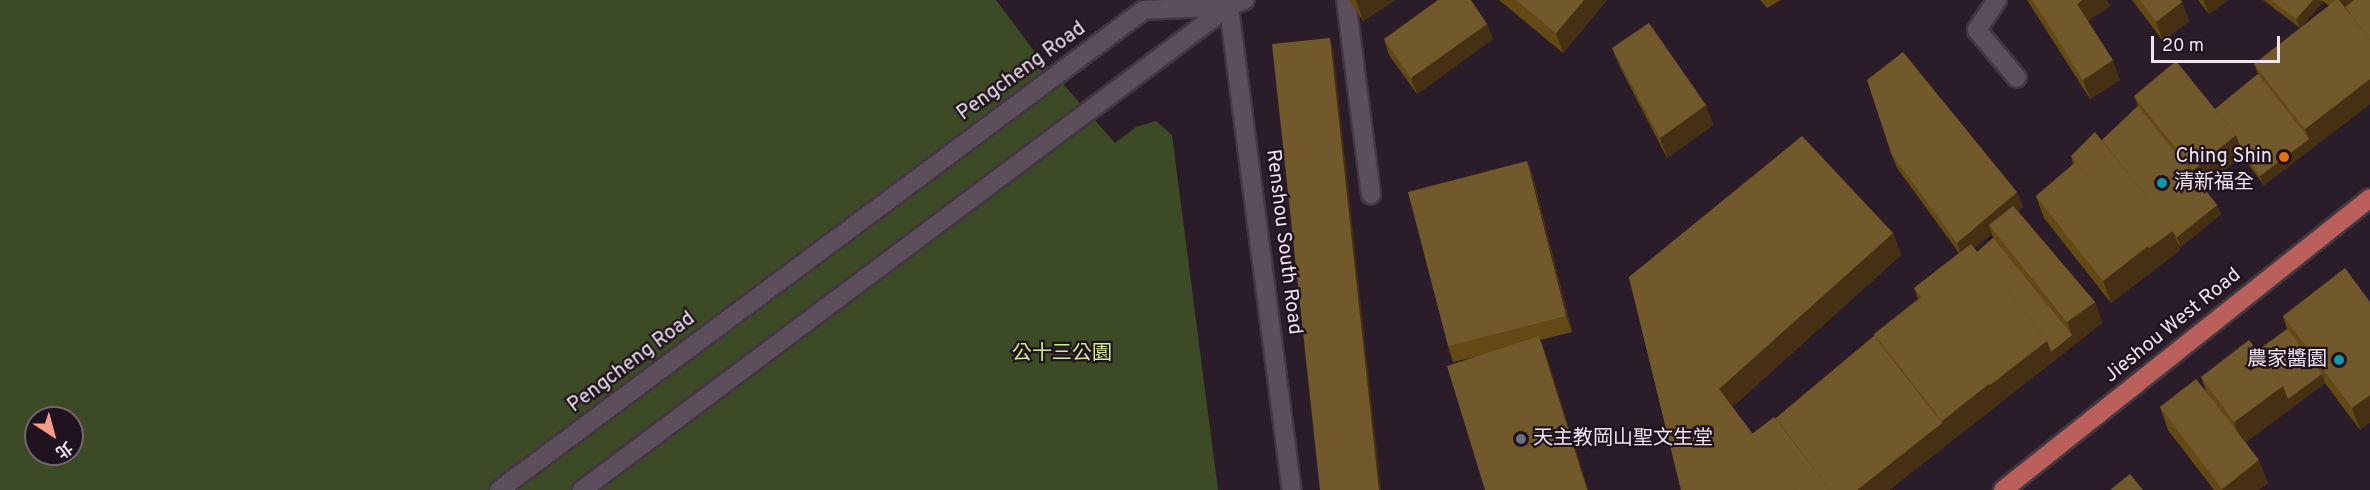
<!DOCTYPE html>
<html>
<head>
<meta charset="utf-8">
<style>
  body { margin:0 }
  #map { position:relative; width:2370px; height:490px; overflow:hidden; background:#2a1d29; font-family:Overpass,"Noto Sans TC",sans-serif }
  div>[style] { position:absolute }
  .green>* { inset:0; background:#3c4a25 }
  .roads { filter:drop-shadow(2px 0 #423841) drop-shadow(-2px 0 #423841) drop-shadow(0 2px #423841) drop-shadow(0 -2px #423841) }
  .service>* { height:18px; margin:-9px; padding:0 9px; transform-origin:9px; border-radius:9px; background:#5d4e5b }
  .minor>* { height:18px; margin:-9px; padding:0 9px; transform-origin:9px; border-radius:9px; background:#5d4e5b }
  .tertiary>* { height:18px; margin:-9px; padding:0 9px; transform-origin:9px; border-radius:9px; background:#5d4e5b }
  .primary>* { height:18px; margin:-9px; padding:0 9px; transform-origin:9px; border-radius:9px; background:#bb5f5b }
  .wall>* { inset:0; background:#634914 }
  .shaded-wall>* { inset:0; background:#463013 }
  .building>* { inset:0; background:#72592b }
  .dots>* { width:16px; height:16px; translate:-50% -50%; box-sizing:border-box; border:3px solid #20131f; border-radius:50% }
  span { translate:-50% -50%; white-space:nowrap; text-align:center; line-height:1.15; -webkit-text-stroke:4.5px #20131f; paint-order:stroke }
  .street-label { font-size:20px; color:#ede4ec }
  .poi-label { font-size:20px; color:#ede4ec }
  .right { translate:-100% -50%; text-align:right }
  .left { translate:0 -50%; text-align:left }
  .park-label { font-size:20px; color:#cbee90 }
  .north { position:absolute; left:24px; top:406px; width:60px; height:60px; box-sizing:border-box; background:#20131f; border:2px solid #726771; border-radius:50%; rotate:144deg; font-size:16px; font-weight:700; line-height:24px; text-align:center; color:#ede4ec }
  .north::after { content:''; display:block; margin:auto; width:21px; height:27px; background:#f49e8a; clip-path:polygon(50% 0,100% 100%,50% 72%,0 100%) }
  .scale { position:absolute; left:2151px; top:36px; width:129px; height:27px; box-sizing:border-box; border:3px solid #ede4ec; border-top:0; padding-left:8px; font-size:18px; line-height:21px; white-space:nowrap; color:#ede4ec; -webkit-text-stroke:4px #20131f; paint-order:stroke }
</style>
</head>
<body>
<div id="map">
  <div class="green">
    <i style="clip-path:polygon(evenodd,0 0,996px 0,1034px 51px,1115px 143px,1136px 127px,1156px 121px,1172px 135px,1218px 490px,0 490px,0 0,36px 418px,72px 418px,72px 454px,36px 454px,36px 418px)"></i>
  </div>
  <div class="roads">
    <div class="service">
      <i style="left:1346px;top:0;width:196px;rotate:82.7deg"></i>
      <i style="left:1997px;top:0;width:36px;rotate:124deg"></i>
      <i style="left:1977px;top:30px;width:62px;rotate:50.2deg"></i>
    </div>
    <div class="minor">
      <i style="left:499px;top:490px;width:804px;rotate:-36.66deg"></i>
      <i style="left:1144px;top:10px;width:85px;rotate:-2.7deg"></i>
      <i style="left:582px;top:490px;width:808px;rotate:-36.8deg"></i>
      <i style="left:1229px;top:6px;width:17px;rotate:-21deg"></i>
    </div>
    <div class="tertiary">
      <i style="left:1228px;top:0;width:494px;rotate:82.6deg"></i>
    </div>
    <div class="primary">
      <i style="left:2003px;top:490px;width:469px;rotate:-38.5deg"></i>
    </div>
  </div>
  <div class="wall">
    <i style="clip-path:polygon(1349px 0,1395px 0,1363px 21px)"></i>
    <i style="clip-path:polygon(1499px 0,1607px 0,1563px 53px)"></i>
    <i style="clip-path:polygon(1760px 0,1781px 0,1767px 8px)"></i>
    <i style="clip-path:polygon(2027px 0,2107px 0,2110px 6px,2088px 21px,2120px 80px,2090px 99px)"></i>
    <i style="clip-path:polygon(2132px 0,2181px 0,2189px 21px,2163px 41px)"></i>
    <i style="clip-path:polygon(2198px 0,2228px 0,2209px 14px)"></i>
    <i style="clip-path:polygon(2263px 0,2370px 0,2370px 104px,2264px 185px,2242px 156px,2203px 187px,2217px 205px,2221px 214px,2181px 247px,2177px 243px,2180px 250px,2111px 303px,2044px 218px,2036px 196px,2073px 164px,2071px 156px,2102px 140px,2138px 106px,2134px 96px,2215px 109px,2258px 74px,2254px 64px,2329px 6px,2324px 2px,2324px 1px,2300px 28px)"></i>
    <i style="clip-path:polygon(1487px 24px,1493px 39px,1417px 94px,1389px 55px,1384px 39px)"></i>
    <i style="clip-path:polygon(1612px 48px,1706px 105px,1713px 125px,1667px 158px,1620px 67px)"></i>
    <i style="clip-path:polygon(evenodd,1891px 153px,2017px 192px,2023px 207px,2018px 211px,2095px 302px,2102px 323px,1889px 490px,1681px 490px,1629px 277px,1893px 233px,1901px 255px,1732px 407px,1752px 434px,1776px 418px,1874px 336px,1874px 334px,1918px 299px,1914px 288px,1959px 253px,1897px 168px,1891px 153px,1992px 234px,1993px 238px,1977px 252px,1974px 248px,1992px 234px)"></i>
    <i style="clip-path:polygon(1527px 161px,1533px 177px,1572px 332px,1540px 340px,1547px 358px,1588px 490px,1485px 490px,1475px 357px,1453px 362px,1448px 346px)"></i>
    <i style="clip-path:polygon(2370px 302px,2370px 422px,2360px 430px,2325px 383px,2246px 442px,2268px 483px,2258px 490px,2214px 490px,2168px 430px,2160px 407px,2206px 391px,2201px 377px,2257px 351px,2287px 329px,2283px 316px)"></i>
  </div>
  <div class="shaded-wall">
    <i style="clip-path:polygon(1356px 0,1395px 0,1363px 21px)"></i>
    <i style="clip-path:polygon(1584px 0,1607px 0,1563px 53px,1556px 33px)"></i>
    <i style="clip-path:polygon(2082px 0,2107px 0,2110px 6px,2084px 23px,2077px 4px)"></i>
    <i style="clip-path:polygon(2203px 0,2228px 0,2209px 14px)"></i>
    <i style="clip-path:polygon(2313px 0,2324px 1px,2300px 28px,2296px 19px)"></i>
    <i style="clip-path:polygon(2339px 0,2369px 0,2348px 16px)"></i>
    <i style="clip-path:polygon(2182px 2px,2189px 21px,2163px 41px,2156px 22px)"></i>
    <i style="clip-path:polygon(1487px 24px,1493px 39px,1417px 94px,1411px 78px)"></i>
    <i style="clip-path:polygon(1330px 38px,1333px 47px,1381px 490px,1379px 490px)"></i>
    <i style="clip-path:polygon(2113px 60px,2120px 80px,2090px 99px,2083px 80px)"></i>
    <i style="clip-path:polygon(2370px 79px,2370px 104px,2313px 148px,2305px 129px)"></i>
    <i style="clip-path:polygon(1706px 105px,1713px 125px,1667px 158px,1660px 138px)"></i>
    <i style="clip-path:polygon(2236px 135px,2243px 155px,2200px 189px,2193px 170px)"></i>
    <i style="clip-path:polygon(2309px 139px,2313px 148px,2264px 185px,2260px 176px)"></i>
    <i style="clip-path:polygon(1527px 161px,1533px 177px,1572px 332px,1566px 316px)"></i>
    <i style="clip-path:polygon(2017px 192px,2023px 207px,1994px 232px,1989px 225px,1992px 234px,1962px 258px,1957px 243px)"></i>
    <i style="clip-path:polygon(2217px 205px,2221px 214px,2181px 247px,2177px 237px)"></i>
    <i style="clip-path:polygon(2173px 231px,2180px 250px,2111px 303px,2103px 281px,2148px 246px)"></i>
    <i style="clip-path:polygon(1893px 233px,1901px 255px,1727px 412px,1719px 389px)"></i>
    <i style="clip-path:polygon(2095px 302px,2102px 323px,1889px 490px,1857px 490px,1942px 423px,1942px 421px,1990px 383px,2047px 341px,2072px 335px,2067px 322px)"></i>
    <i style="clip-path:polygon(1539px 336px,1547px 358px,1588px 490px,1587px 490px)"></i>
    <i style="clip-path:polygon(2322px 374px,2325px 383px,2242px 445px,2234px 422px,2283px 386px)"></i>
    <i style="clip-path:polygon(2370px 395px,2370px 422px,2360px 430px,2352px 408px)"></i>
    <i style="clip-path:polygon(2259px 460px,2268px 483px,2258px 490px,2223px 490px,2222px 489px)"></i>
  </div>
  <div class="building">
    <i style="clip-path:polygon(1438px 0,1471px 0,1487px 24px,1411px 78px,1384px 39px)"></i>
    <i style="clip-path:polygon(1516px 0,1584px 0,1556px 33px)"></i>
    <i style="clip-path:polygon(2033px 0,2082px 0,2077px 4px,2113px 60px,2083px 80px)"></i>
    <i style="clip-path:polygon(2140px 0,2181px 0,2182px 2px,2156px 22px)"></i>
    <i style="clip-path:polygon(2271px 0,2313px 0,2296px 19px)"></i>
    <i style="clip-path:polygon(2336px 0,2339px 0,2370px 40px,2370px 79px,2305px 129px,2254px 64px)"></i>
    <i style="clip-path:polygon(2354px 0,2370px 0,2370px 40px,2345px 7px)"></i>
    <i style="clip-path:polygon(1649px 23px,1706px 105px,1660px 138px,1612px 48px)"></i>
    <i style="clip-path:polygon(1330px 38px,1379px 490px,1320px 490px,1272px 44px)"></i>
    <i style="clip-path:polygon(1903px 52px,2017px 192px,1957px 243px,1891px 153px,1867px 80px)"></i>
    <i style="clip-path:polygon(2176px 61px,2236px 135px,2193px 170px,2134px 96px)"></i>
    <i style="clip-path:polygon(2258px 74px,2309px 139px,2260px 176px,2242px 151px,2236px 135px,2215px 109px)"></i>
    <i style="clip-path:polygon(2138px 106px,2217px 205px,2177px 237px,2102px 140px)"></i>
    <i style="clip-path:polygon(2095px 132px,2173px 231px,2149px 248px,2071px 156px)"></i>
    <i style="clip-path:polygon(1802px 136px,1893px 233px,1719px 389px,1795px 490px,1681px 490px,1629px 277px)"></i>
    <i style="clip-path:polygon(1527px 161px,1566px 316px,1448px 346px,1408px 192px)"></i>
    <i style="clip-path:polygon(2076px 162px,2148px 246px,2103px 281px,2036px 196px)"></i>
    <i style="clip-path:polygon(2013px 206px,2095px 302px,2067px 322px,1989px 225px)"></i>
    <i style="clip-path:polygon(1993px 238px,2072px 335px,2051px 352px,2047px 341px,1977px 252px)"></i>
    <i style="clip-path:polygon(1971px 244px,2047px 341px,1990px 385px,1922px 297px,1921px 297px,1914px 288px)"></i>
    <i style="clip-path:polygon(2345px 268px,2370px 302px,2370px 395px,2352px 408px,2283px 316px)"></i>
    <i style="clip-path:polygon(1922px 297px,1990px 383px,1942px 421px,1874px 334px)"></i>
    <i style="clip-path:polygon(2287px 329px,2322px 374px,2288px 399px,2283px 386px,2257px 351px)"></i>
    <i style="clip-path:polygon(1539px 336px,1587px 490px,1485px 490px,1447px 366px)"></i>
    <i style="clip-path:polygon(1874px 336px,1942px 423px,1857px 490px,1830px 490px,1776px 418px)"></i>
    <i style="clip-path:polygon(2249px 340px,2283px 386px,2234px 422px,2201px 377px)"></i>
    <i style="clip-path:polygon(2196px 379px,2259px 460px,2222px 489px,2160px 407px)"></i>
    <i style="clip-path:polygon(1774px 417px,1830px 490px,1795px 490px,1752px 434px)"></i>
    <i style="clip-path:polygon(2130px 474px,2143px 490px,2110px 490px)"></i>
  </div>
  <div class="dots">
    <i style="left:2284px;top:157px;background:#e8710a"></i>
    <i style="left:2162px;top:183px;background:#0f9aa8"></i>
    <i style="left:2339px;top:360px;background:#0f9aa8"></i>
    <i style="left:1521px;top:439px;background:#6b7280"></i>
  </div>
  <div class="street-label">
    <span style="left:1022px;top:72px;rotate:-36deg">Pengcheng Road</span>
    <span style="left:1283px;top:242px;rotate:83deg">Renshou South Road</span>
    <span style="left:2173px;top:326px;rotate:-39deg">Jieshou West Road</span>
    <span style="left:632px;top:363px;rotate:-37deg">Pengcheng Road</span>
  </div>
  <div class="poi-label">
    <span class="right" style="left:2272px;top:157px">Ching Shin</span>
    <span class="left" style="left:2174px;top:183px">清新福全</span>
    <span class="right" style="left:2327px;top:360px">農家醬園</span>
    <span class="left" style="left:1533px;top:439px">天主教岡山聖文生堂</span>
  </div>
  <div class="park-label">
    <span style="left:1062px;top:354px">公十三公園</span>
  </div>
  <div class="north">北</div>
  <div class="scale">20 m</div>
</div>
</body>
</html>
